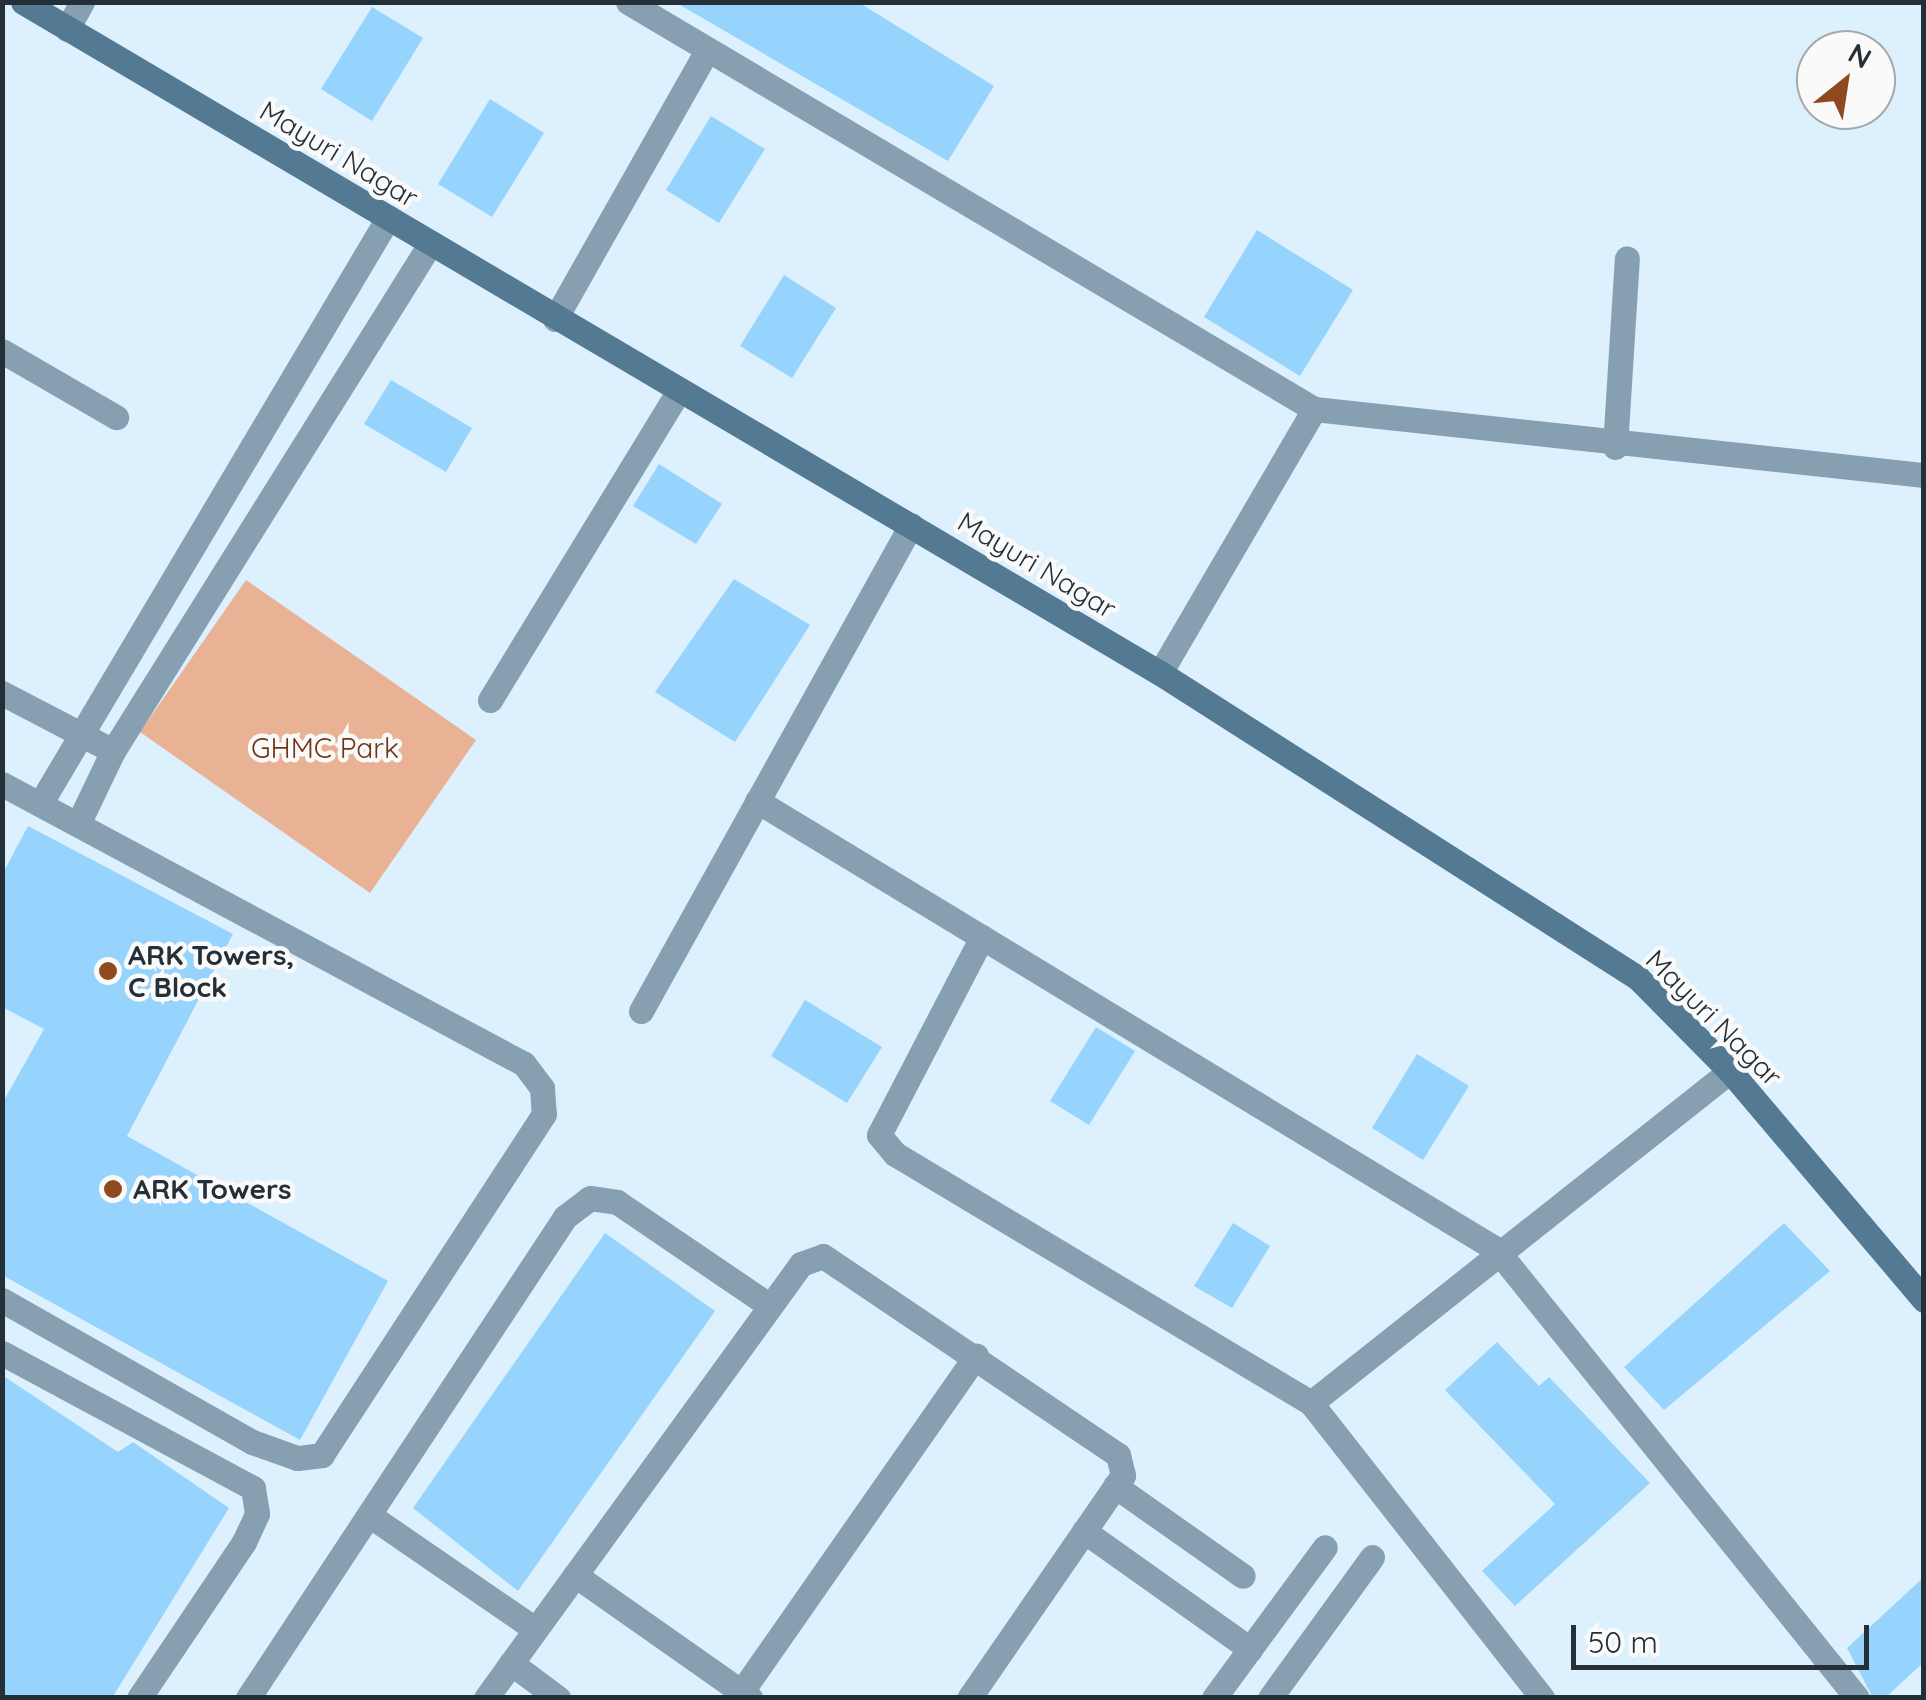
<!DOCTYPE html>
<html>
<head>
<meta charset="utf-8">
<style>
  body { margin:0 }
  #map { position:relative; width:1926px; height:1700px; overflow:hidden; background:#ddf0fd; font-family:Quicksand,sans-serif }
  div>[style] { position:absolute }
  .green>* { inset:0; background:#e9b294 }
  .building>* { inset:0; background:#96d4fe }
  .street>* { height:25px; margin:-12.5px; padding:0 12.5px; transform-origin:12.5px; border-radius:12.5px; background:#869fb1 }
  .secondary>* { height:25px; margin:-12.5px; padding:0 12.5px; transform-origin:12.5px; border-radius:12.5px; background:#537993 }
  .dots>* { width:28px; height:28px; translate:-50% -50%; box-sizing:border-box; border:5px solid #fafafa; border-radius:50% }
  span { translate:-50% -50%; white-space:nowrap; text-align:center; line-height:1.15; -webkit-text-stroke:9px #fafafa; paint-order:stroke }
  .street-label { font-size:28px; color:#242f38 }
  .park-label { font-size:28px; color:#6f3613 }
  .poi-label { font-size:28px; color:#242f38; font-weight:700 }
  .left { translate:0 -50%; text-align:left }
  .frame { position:absolute; inset:0; border:5px solid #242f38; pointer-events:none }
  .north { position:absolute; left:1796px; top:30px; width:100px; height:100px; box-sizing:border-box; background:#fafafa; border:2px solid #a4a9ac; border-radius:50%; rotate:30deg; font-size:28px; font-weight:700; line-height:40px; text-align:center; color:#242f38 }
  .north::after { content:''; display:block; margin:auto; width:35px; height:45px; background:#8e491f; clip-path:polygon(50% 0,100% 100%,50% 72%,0 100%) }
  .scale { position:absolute; left:1571px; top:1625px; width:298px; height:45px; box-sizing:border-box; border:5px solid #242f38; border-top:0; padding-left:12px; font-size:30px; line-height:35px; white-space:nowrap; color:#242f38; -webkit-text-stroke:8px #fafafa; paint-order:stroke }
</style>
</head>
<body>
<div id="map">
  <div class="green">
    <i style="clip-path:polygon(246px 580px,476px 740px,370px 893px,140px 732px)"></i>
  </div>
  <div class="building">
    <i style="clip-path:polygon(675px 2px,858px 2px,994px 86px,948px 161px)"></i>
    <i style="clip-path:polygon(372px 7px,423px 38px,372px 121px,321px 89px)"></i>
    <i style="clip-path:polygon(490px 99px,544px 133px,492px 217px,438px 184px)"></i>
    <i style="clip-path:polygon(711px 116px,765px 149px,719px 223px,666px 190px)"></i>
    <i style="clip-path:polygon(1257px 230px,1353px 290px,1300px 376px,1204px 317px)"></i>
    <i style="clip-path:polygon(784px 275px,836px 308px,792px 378px,740px 346px)"></i>
    <i style="clip-path:polygon(391px 380px,472px 428px,446px 472px,364px 424px)"></i>
    <i style="clip-path:polygon(659px 464px,722px 504px,696px 544px,633px 506px)"></i>
    <i style="clip-path:polygon(734px 579px,810px 625px,735px 742px,655px 692px)"></i>
    <i style="clip-path:polygon(28px 826px,233px 934px,127px 1136px,388px 1281px,300px 1440px,2px 1275px,2px 1104px,44px 1029px,2px 1007px,2px 875px)"></i>
    <i style="clip-path:polygon(805px 1000px,882px 1047px,847px 1103px,771px 1056px)"></i>
    <i style="clip-path:polygon(1096px 1027px,1135px 1051px,1089px 1125px,1050px 1101px)"></i>
    <i style="clip-path:polygon(1417px 1054px,1469px 1086px,1423px 1160px,1372px 1128px)"></i>
    <i style="clip-path:polygon(1233px 1223px,1270px 1246px,1232px 1308px,1194px 1286px)"></i>
    <i style="clip-path:polygon(1784px 1223px,1830px 1271px,1664px 1410px,1624px 1367px)"></i>
    <i style="clip-path:polygon(605px 1233px,715px 1311px,518px 1591px,413px 1508px)"></i>
    <i style="clip-path:polygon(1497px 1342px,1539px 1386px,1549px 1377px,1650px 1483px,1515px 1606px,1482px 1571px,1555px 1504px,1445px 1390px)"></i>
    <i style="clip-path:polygon(2px 1375px,118px 1452px,133px 1442px,229px 1508px,112px 1698px,2px 1698px)"></i>
    <i style="clip-path:polygon(1924px 1577px,1924px 1662px,1885px 1698px,1873px 1698px,1847px 1648px)"></i>
  </div>
  <div class="street">
    <i style="left:628px;top:2px;width:798px;rotate:30.68deg"></i>
    <i style="left:67px;top:29px;width:31px;rotate:-61deg"></i>
    <i style="left:555px;top:319px;width:307px;rotate:-60.5deg"></i>
    <i style="left:2px;top:351px;width:132px;rotate:30.1deg"></i>
    <i style="left:1615px;top:447px;width:189px;rotate:-86.4deg"></i>
    <i style="left:1160px;top:673px;width:306px;rotate:-59.7deg"></i>
    <i style="left:1314px;top:409px;width:614px;rotate:6.18deg"></i>
    <i style="left:2px;top:693px;width:125px;rotate:27.6deg"></i>
    <i style="left:490px;top:700px;width:363px;rotate:-58.6deg"></i>
    <i style="left:2px;top:784px;width:592px;rotate:28.21deg"></i>
    <i style="left:524px;top:1064px;width:30px;rotate:53deg"></i>
    <i style="left:542px;top:1088px;width:26px;rotate:86deg"></i>
    <i style="left:544px;top:1114px;width:407px;rotate:123.1deg"></i>
    <i style="left:322px;top:1455px;width:25px;rotate:173deg"></i>
    <i style="left:297px;top:1458px;width:48px;rotate:-160.4deg"></i>
    <i style="left:252px;top:1442px;width:288px;rotate:-150.4deg"></i>
    <i style="left:757px;top:801px;width:864px;rotate:31.23deg"></i>
    <i style="left:1496px;top:1249px;width:576px;rotate:51.2deg"></i>
    <i style="left:40px;top:804px;width:682px;rotate:-59.3deg"></i>
    <i style="left:78px;top:824px;width:81px;rotate:-64.4deg"></i>
    <i style="left:113px;top:751px;width:598px;rotate:-57.98deg"></i>
    <i style="left:982px;top:937px;width:223px;rotate:117.5deg"></i>
    <i style="left:879px;top:1135px;width:25px;rotate:50deg"></i>
    <i style="left:895px;top:1154px;width:485px;rotate:30.9deg"></i>
    <i style="left:1311px;top:1403px;width:535px;rotate:-38.39deg"></i>
    <i style="left:641px;top:1011px;width:556px;rotate:-60.95deg"></i>
    <i style="left:2px;top:1353px;width:285px;rotate:28.3deg"></i>
    <i style="left:253px;top:1488px;width:26px;rotate:81deg"></i>
    <i style="left:257px;top:1514px;width:31px;rotate:115deg"></i>
    <i style="left:244px;top:1542px;width:188px;rotate:123.9deg"></i>
    <i style="left:1311px;top:1403px;width:375px;rotate:51.9deg"></i>
    <i style="left:1115px;top:1486px;width:156px;rotate:35.1deg"></i>
    <i style="left:369px;top:1515px;width:201px;rotate:34.5deg"></i>
    <i style="left:1084px;top:1531px;width:204px;rotate:35.4deg"></i>
    <i style="left:575px;top:1575px;width:214px;rotate:35.1deg"></i>
    <i style="left:511px;top:1663px;width:59px;rotate:36.7deg"></i>
    <i style="left:742px;top:1691px;width:409px;rotate:-55.1deg"></i>
    <i style="left:248px;top:1698px;width:576px;rotate:-56.61deg"></i>
    <i style="left:565px;top:1217px;width:31px;rotate:-37deg"></i>
    <i style="left:590px;top:1198px;width:27px;rotate:8deg"></i>
    <i style="left:617px;top:1202px;width:185px;rotate:34.2deg"></i>
    <i style="left:486px;top:1698px;width:536px;rotate:-54.03deg"></i>
    <i style="left:801px;top:1264px;width:23px;rotate:-20deg"></i>
    <i style="left:823px;top:1256px;width:356px;rotate:34deg"></i>
    <i style="left:1118px;top:1455px;width:21px;rotate:76deg"></i>
    <i style="left:1123px;top:1475px;width:271px;rotate:124.6deg"></i>
    <i style="left:1214px;top:1698px;width:187px;rotate:-53.7deg"></i>
    <i style="left:1270px;top:1698px;width:174px;rotate:-54.1deg"></i>
  </div>
  <div class="secondary">
    <i style="left:23px;top:2px;width:1320px;rotate:30.55deg"></i>
    <i style="left:1160px;top:673px;width:567px;rotate:32.54deg"></i>
    <i style="left:1638px;top:978px;width:131px;rotate:45.3deg"></i>
    <i style="left:1730px;top:1071px;width:300px;rotate:49.7deg"></i>
  </div>
  <div class="dots">
    <i style="left:108px;top:971px;background:#8e491f"></i>
    <i style="left:113px;top:1189px;background:#8e491f"></i>
  </div>
  <div class="street-label">
    <span style="left:339px;top:154px;rotate:31deg">Mayuri Nagar</span>
    <span style="left:1037px;top:565px;rotate:31deg">Mayuri Nagar</span>
    <span style="left:1714px;top:1018px;rotate:45deg">Mayuri Nagar</span>
  </div>
  <div class="park-label">
    <span style="left:325px;top:748px">GHMC Park</span>
  </div>
  <div class="poi-label">
    <span class="left" style="left:128px;top:971px">ARK Towers,<br>C Block</span>
    <span class="left" style="left:133px;top:1189px">ARK Towers</span>
  </div>
  <div class="frame"></div>
  <div class="north">N</div>
  <div class="scale">50 m</div>
</div>
</body>
</html>
